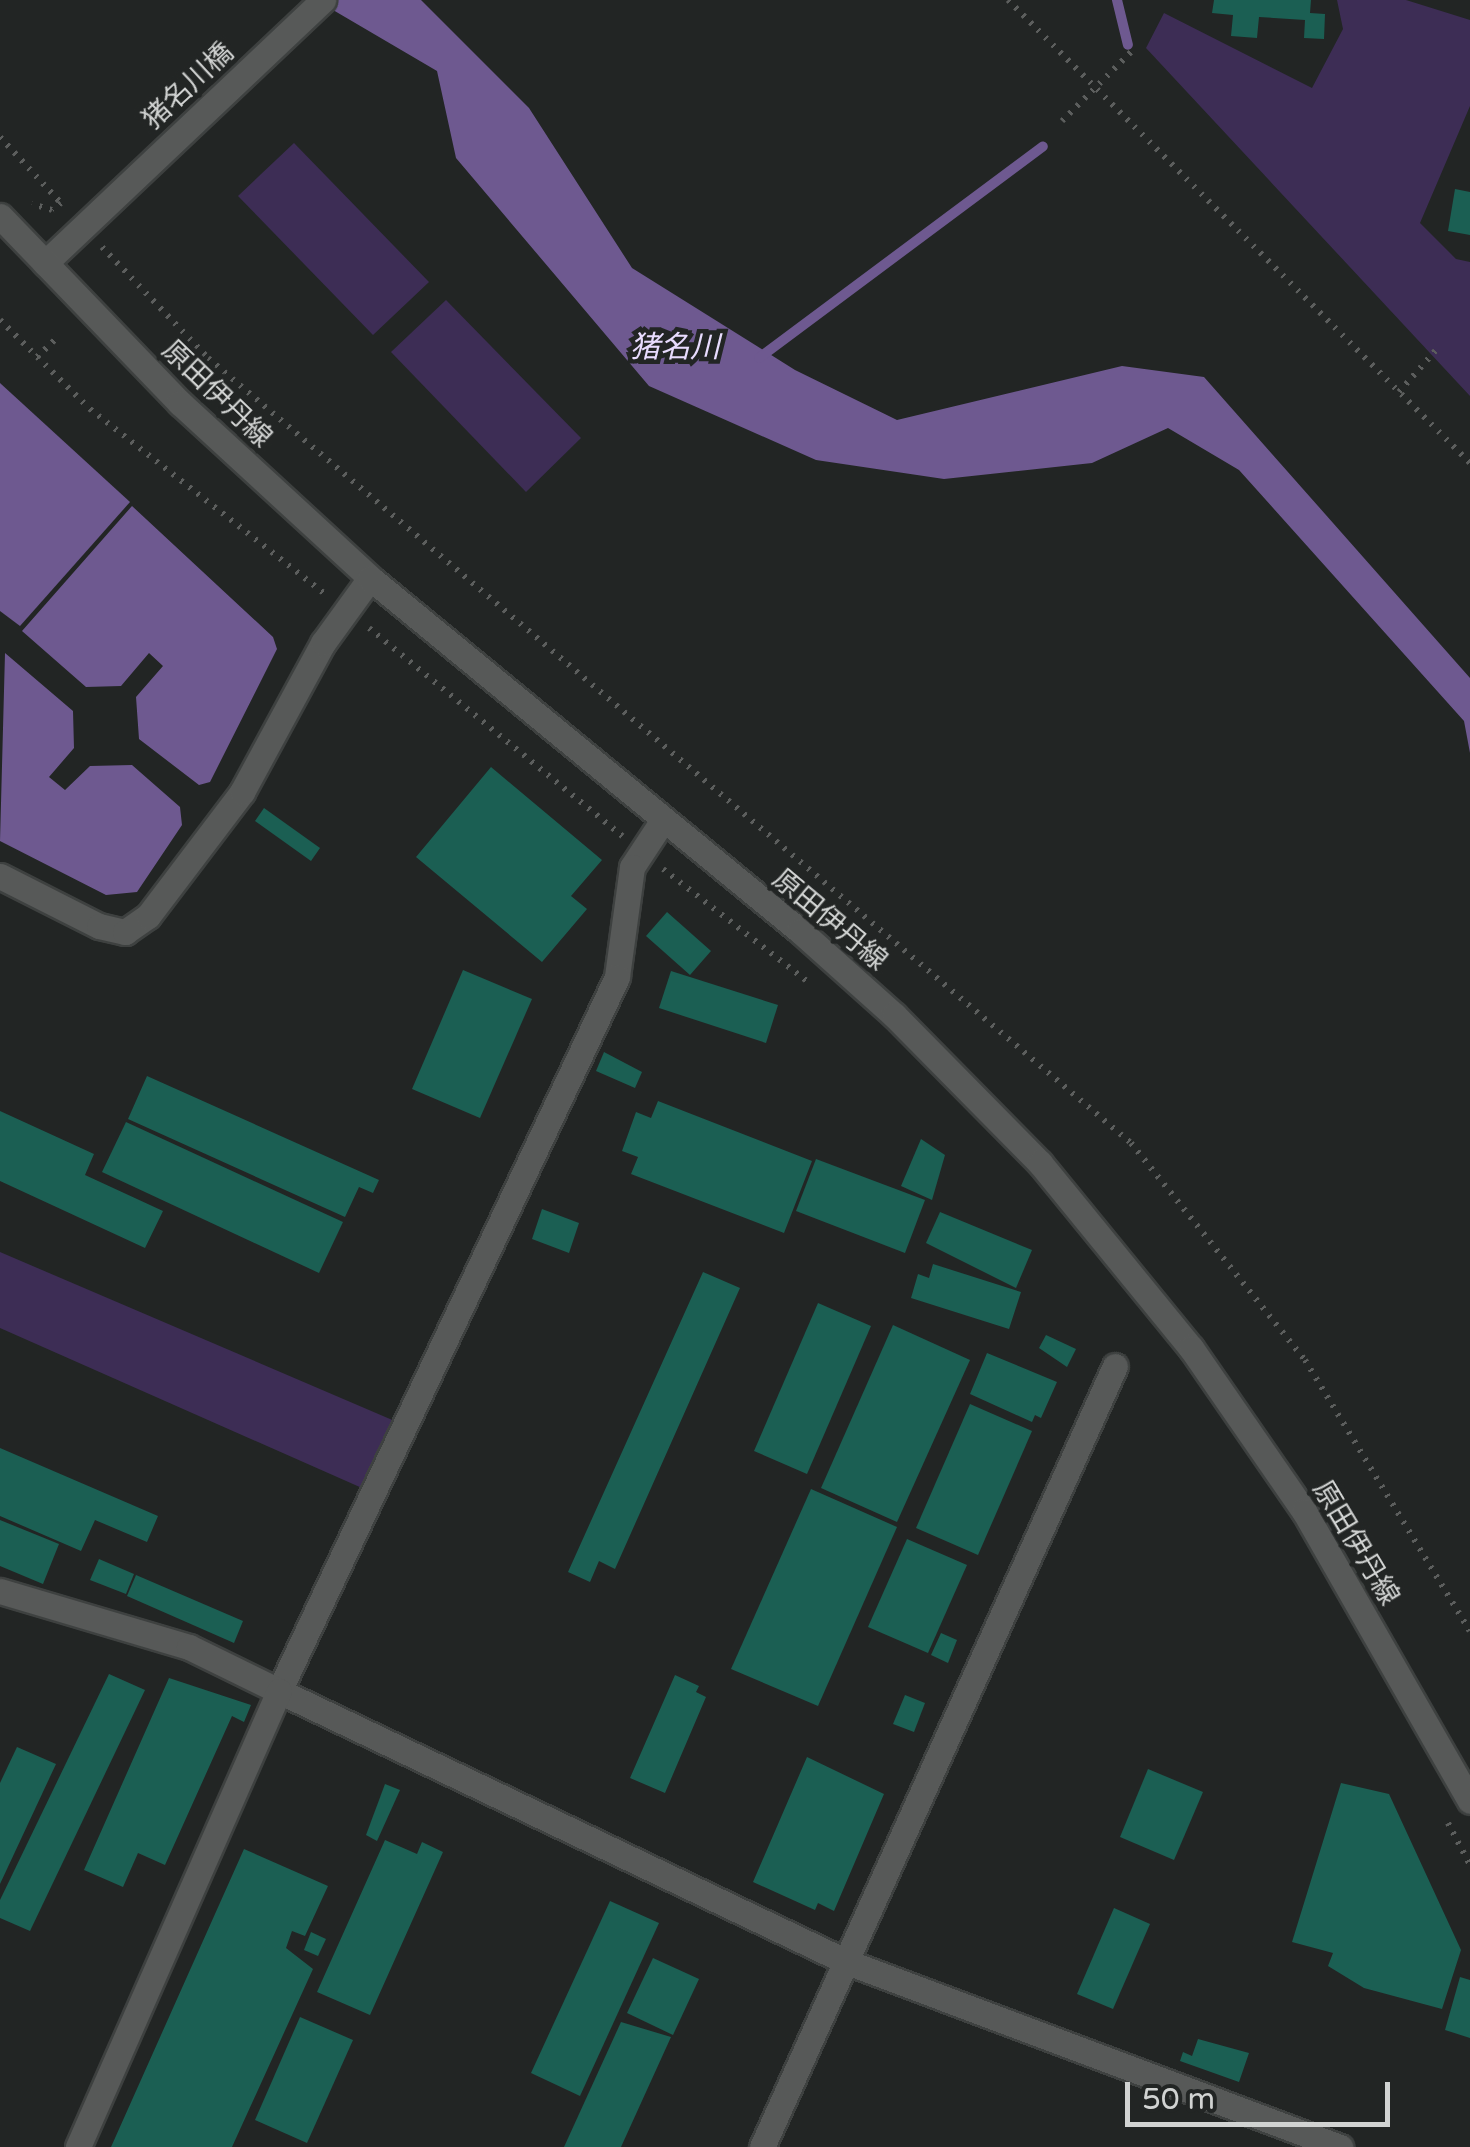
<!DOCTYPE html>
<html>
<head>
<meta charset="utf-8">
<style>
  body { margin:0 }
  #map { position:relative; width:1470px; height:2147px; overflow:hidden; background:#222524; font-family:"Varela Round","Noto Sans JP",sans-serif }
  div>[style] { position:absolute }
  .green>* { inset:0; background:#3d2d55 }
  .water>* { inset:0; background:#6e5990 }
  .stream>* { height:10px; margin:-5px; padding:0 5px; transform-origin:5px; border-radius:5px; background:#6e5990 }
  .building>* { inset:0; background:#1b5f53 }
  .path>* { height:6px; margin-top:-3px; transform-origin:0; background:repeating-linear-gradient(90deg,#5c5e5d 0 2.5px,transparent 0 10.5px) }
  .roads { filter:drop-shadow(2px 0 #3e4140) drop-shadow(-2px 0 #3e4140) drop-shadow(0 2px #3e4140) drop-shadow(0 -2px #3e4140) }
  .minor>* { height:25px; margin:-12.5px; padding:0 12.5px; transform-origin:12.5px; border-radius:12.5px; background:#575958 }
  .tertiary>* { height:25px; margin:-12.5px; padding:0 12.5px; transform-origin:12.5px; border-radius:12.5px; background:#575958 }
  span { translate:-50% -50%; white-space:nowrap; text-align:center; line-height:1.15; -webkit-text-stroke:9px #222524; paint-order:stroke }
  .street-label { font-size:28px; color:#d1d3d2 }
  .water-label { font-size:30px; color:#e8dcfe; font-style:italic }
  .scale { position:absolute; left:1125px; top:2082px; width:265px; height:45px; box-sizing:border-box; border:5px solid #d1d3d2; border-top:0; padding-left:12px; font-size:30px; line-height:35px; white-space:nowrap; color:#d1d3d2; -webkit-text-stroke:8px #222524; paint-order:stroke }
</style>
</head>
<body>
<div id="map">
  <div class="green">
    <i style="clip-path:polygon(1337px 0,1406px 0,1470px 20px,1470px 106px,1420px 223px,1456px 259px,1470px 262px,1470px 396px,1146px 48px,1164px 13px,1312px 88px,1343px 29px)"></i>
    <i style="clip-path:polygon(294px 143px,429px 282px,373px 335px,238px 196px)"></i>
    <i style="clip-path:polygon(446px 300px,581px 438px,526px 492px,391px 352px)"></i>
    <i style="clip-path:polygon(0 1252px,397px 1422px,362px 1488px,0 1328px)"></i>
  </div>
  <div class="water">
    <i style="clip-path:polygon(316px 0,421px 0,529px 108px,632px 268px,795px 370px,897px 420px,1122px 366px,1204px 377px,1470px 678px,1470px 753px,1464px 721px,1239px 470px,1168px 428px,1092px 463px,944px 479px,816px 460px,649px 386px,456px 158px,437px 71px)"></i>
    <i style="clip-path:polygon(0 383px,130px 502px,20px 626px,0 611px)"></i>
    <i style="clip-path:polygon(132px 506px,273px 637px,277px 649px,210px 782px,199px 785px,139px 739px,136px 697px,163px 666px,149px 653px,121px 686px,86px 687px,22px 631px)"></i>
    <i style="clip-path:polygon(5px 653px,73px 711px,74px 748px,49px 777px,65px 790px,90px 766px,132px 765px,180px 807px,182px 825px,137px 892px,106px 895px,0 841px)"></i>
  </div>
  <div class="stream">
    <i style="left:1117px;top:0;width:46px;rotate:76.3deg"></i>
    <i style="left:759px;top:358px;width:354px;rotate:-36.7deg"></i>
  </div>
  <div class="building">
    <i style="clip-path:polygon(1214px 0,1311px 0,1310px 13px,1325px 14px,1324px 39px,1304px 38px,1305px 20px,1259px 17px,1257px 38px,1231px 36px,1233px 15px,1212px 13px)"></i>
    <i style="clip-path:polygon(1455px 189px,1470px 192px,1470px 235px,1448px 231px)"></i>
    <i style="clip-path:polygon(491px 767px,602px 860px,571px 896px,587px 909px,542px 962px,416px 857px)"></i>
    <i style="clip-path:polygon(264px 808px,320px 848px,311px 861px,255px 821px)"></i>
    <i style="clip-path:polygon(667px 912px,711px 951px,690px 975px,646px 936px)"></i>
    <i style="clip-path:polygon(463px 970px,532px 999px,480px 1118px,412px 1089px)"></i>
    <i style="clip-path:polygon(671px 971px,778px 1005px,766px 1043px,659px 1008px)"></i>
    <i style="clip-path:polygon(604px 1052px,642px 1072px,635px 1088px,596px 1071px)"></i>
    <i style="clip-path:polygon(147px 1076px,379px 1180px,373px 1193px,359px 1187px,345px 1217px,128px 1119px)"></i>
    <i style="clip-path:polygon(658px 1101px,812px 1161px,784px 1233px,631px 1174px,638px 1157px,622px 1151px,636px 1112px,651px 1118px)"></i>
    <i style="clip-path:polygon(0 1111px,94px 1154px,85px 1175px,163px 1211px,145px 1248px,0 1181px)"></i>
    <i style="clip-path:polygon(126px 1122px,343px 1222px,319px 1273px,102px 1172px)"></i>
    <i style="clip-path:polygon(921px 1139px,945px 1155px,932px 1200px,901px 1186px)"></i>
    <i style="clip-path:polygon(816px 1159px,925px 1200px,905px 1253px,796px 1211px)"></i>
    <i style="clip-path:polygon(542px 1209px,579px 1223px,569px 1253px,532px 1239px)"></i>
    <i style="clip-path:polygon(940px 1212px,1032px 1250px,1016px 1288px,926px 1243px)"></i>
    <i style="clip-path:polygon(933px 1264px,1021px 1292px,1009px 1329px,911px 1298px,918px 1274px,929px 1278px)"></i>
    <i style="clip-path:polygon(703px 1272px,740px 1288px,615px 1569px,599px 1561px,590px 1582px,568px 1572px)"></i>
    <i style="clip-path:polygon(818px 1303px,871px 1326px,807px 1474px,754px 1451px)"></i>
    <i style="clip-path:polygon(893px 1325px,970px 1360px,897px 1522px,821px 1488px)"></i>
    <i style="clip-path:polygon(1046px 1335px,1076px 1349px,1067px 1367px,1039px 1348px)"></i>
    <i style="clip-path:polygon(987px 1353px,1057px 1382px,1041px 1418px,1035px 1415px,1032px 1422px,970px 1394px)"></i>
    <i style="clip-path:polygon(970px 1404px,1032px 1431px,978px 1555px,916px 1528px)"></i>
    <i style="clip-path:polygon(0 1448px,158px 1516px,147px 1542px,95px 1520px,81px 1551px,0 1516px)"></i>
    <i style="clip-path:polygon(811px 1489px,897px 1527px,818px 1706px,731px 1669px)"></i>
    <i style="clip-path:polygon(0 1520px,59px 1544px,43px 1584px,0 1566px)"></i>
    <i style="clip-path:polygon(907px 1539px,967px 1565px,928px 1653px,868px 1627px)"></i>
    <i style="clip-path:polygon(99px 1559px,134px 1574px,126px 1594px,90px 1580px)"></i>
    <i style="clip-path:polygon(136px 1575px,243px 1621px,234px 1643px,127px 1596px)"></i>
    <i style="clip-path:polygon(941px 1633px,957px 1640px,948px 1663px,931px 1655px)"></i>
    <i style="clip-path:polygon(109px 1674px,145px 1690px,30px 1931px,0 1918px,0 1900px)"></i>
    <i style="clip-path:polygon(675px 1675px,699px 1686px,696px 1692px,706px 1697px,665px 1793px,630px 1778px)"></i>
    <i style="clip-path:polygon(169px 1678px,251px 1705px,244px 1722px,232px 1716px,165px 1865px,138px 1853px,123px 1887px,84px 1870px)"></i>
    <i style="clip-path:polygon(905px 1695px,925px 1703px,914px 1732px,893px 1724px)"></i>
    <i style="clip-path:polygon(17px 1747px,56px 1764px,0 1884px,0 1783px)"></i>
    <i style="clip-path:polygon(807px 1757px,884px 1794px,834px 1911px,818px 1903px,815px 1910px,753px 1882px)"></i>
    <i style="clip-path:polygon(1148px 1769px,1203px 1792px,1174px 1860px,1120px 1837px)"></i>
    <i style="clip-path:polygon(1341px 1783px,1389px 1794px,1461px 1950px,1442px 2009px,1364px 1988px,1328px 1966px,1333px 1953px,1292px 1942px)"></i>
    <i style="clip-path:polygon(385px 1784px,400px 1790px,377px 1841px,366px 1835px)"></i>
    <i style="clip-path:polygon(385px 1840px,417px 1854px,422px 1842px,443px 1852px,370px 2015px,317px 1992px)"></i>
    <i style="clip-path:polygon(244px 1849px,328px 1886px,305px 1936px,292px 1931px,286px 1948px,313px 1969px,232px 2147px,111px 2147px)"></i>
    <i style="clip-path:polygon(610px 1901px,659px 1923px,580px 2096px,531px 2073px)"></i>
    <i style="clip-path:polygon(1114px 1908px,1150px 1924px,1113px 2009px,1077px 1994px)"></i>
    <i style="clip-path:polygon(311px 1932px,326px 1939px,318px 1956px,304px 1950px)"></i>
    <i style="clip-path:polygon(653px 1958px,699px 1979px,673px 2035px,627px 2013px)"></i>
    <i style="clip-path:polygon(1460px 1977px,1470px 1980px,1470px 2038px,1445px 2030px)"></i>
    <i style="clip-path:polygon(300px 2017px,353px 2040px,307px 2143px,255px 2120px)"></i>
    <i style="clip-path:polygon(621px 2022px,671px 2037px,621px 2147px,564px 2147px)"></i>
    <i style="clip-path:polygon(1198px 2039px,1249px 2053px,1239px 2082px,1180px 2061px,1183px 2052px,1192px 2056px)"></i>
  </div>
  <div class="path">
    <i style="left:1008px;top:0;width:654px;rotate:45.06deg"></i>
    <i style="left:1062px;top:121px;width:103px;rotate:-45deg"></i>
    <i style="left:0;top:137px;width:90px;rotate:47.3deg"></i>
    <i style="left:61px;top:203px;width:11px;rotate:142deg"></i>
    <i style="left:52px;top:210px;width:21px;rotate:-163deg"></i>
    <i style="left:102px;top:247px;width:153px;rotate:46.3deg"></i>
    <i style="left:208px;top:358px;width:1212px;rotate:40.38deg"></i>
    <i style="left:1131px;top:1143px;width:278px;rotate:51.3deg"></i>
    <i style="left:1305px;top:1360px;width:317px;rotate:58.7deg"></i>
    <i style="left:0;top:320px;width:127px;rotate:44.7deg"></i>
    <i style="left:90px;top:409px;width:298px;rotate:38.2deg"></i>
    <i style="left:37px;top:357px;width:28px;rotate:-44deg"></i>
    <i style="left:1399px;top:392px;width:55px;rotate:-48.7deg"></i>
    <i style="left:369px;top:628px;width:328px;rotate:39.4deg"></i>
    <i style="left:663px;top:869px;width:182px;rotate:37.9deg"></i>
    <i style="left:1448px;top:1823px;width:47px;rotate:62.4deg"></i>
  </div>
  <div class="roads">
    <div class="minor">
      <i style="left:45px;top:263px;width:383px;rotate:-43.4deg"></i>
      <i style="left:663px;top:820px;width:56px;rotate:123.4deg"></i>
      <i style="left:632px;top:867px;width:111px;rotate:97.8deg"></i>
      <i style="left:617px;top:977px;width:790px;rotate:115.33deg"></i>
      <i style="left:279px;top:1691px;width:629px;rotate:25.51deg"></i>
      <i style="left:847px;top:1962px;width:527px;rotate:20.57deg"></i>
      <i style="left:0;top:876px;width:111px;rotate:26.8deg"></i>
      <i style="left:99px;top:926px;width:27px;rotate:13deg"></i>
      <i style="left:125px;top:932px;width:28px;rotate:-35deg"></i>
      <i style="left:148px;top:916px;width:156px;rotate:-52.8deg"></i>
      <i style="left:242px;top:792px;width:170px;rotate:-61.5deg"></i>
      <i style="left:323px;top:643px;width:80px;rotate:-54.1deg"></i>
      <i style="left:0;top:1591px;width:197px;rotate:16.5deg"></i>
      <i style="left:189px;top:1647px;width:100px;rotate:26.1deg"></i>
      <i style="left:279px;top:1691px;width:498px;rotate:113.8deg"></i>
    </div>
    <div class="tertiary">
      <i style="left:0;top:216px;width:260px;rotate:46.1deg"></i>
      <i style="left:180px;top:403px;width:258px;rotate:42.6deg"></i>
      <i style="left:370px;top:578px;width:556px;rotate:39.38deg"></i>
      <i style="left:800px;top:931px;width:126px;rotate:41.8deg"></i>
      <i style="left:894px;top:1015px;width:208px;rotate:45.4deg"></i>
      <i style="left:1040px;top:1163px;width:239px;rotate:50.8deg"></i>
      <i style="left:1191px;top:1348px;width:198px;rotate:55.3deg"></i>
      <i style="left:1304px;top:1511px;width:334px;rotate:60.2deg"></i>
      <i style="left:762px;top:2147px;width:857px;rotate:-65.68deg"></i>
    </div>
  </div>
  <div class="street-label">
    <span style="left:188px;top:86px;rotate:-43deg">猪名川橋</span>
    <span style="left:217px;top:394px;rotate:44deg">原田伊丹線</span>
    <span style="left:830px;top:920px;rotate:40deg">原田伊丹線</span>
    <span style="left:1356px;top:1543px;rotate:59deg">原田伊丹線</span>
  </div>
  <div class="water-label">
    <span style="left:675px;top:348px">猪名川</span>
  </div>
  <div class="scale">50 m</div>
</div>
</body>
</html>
